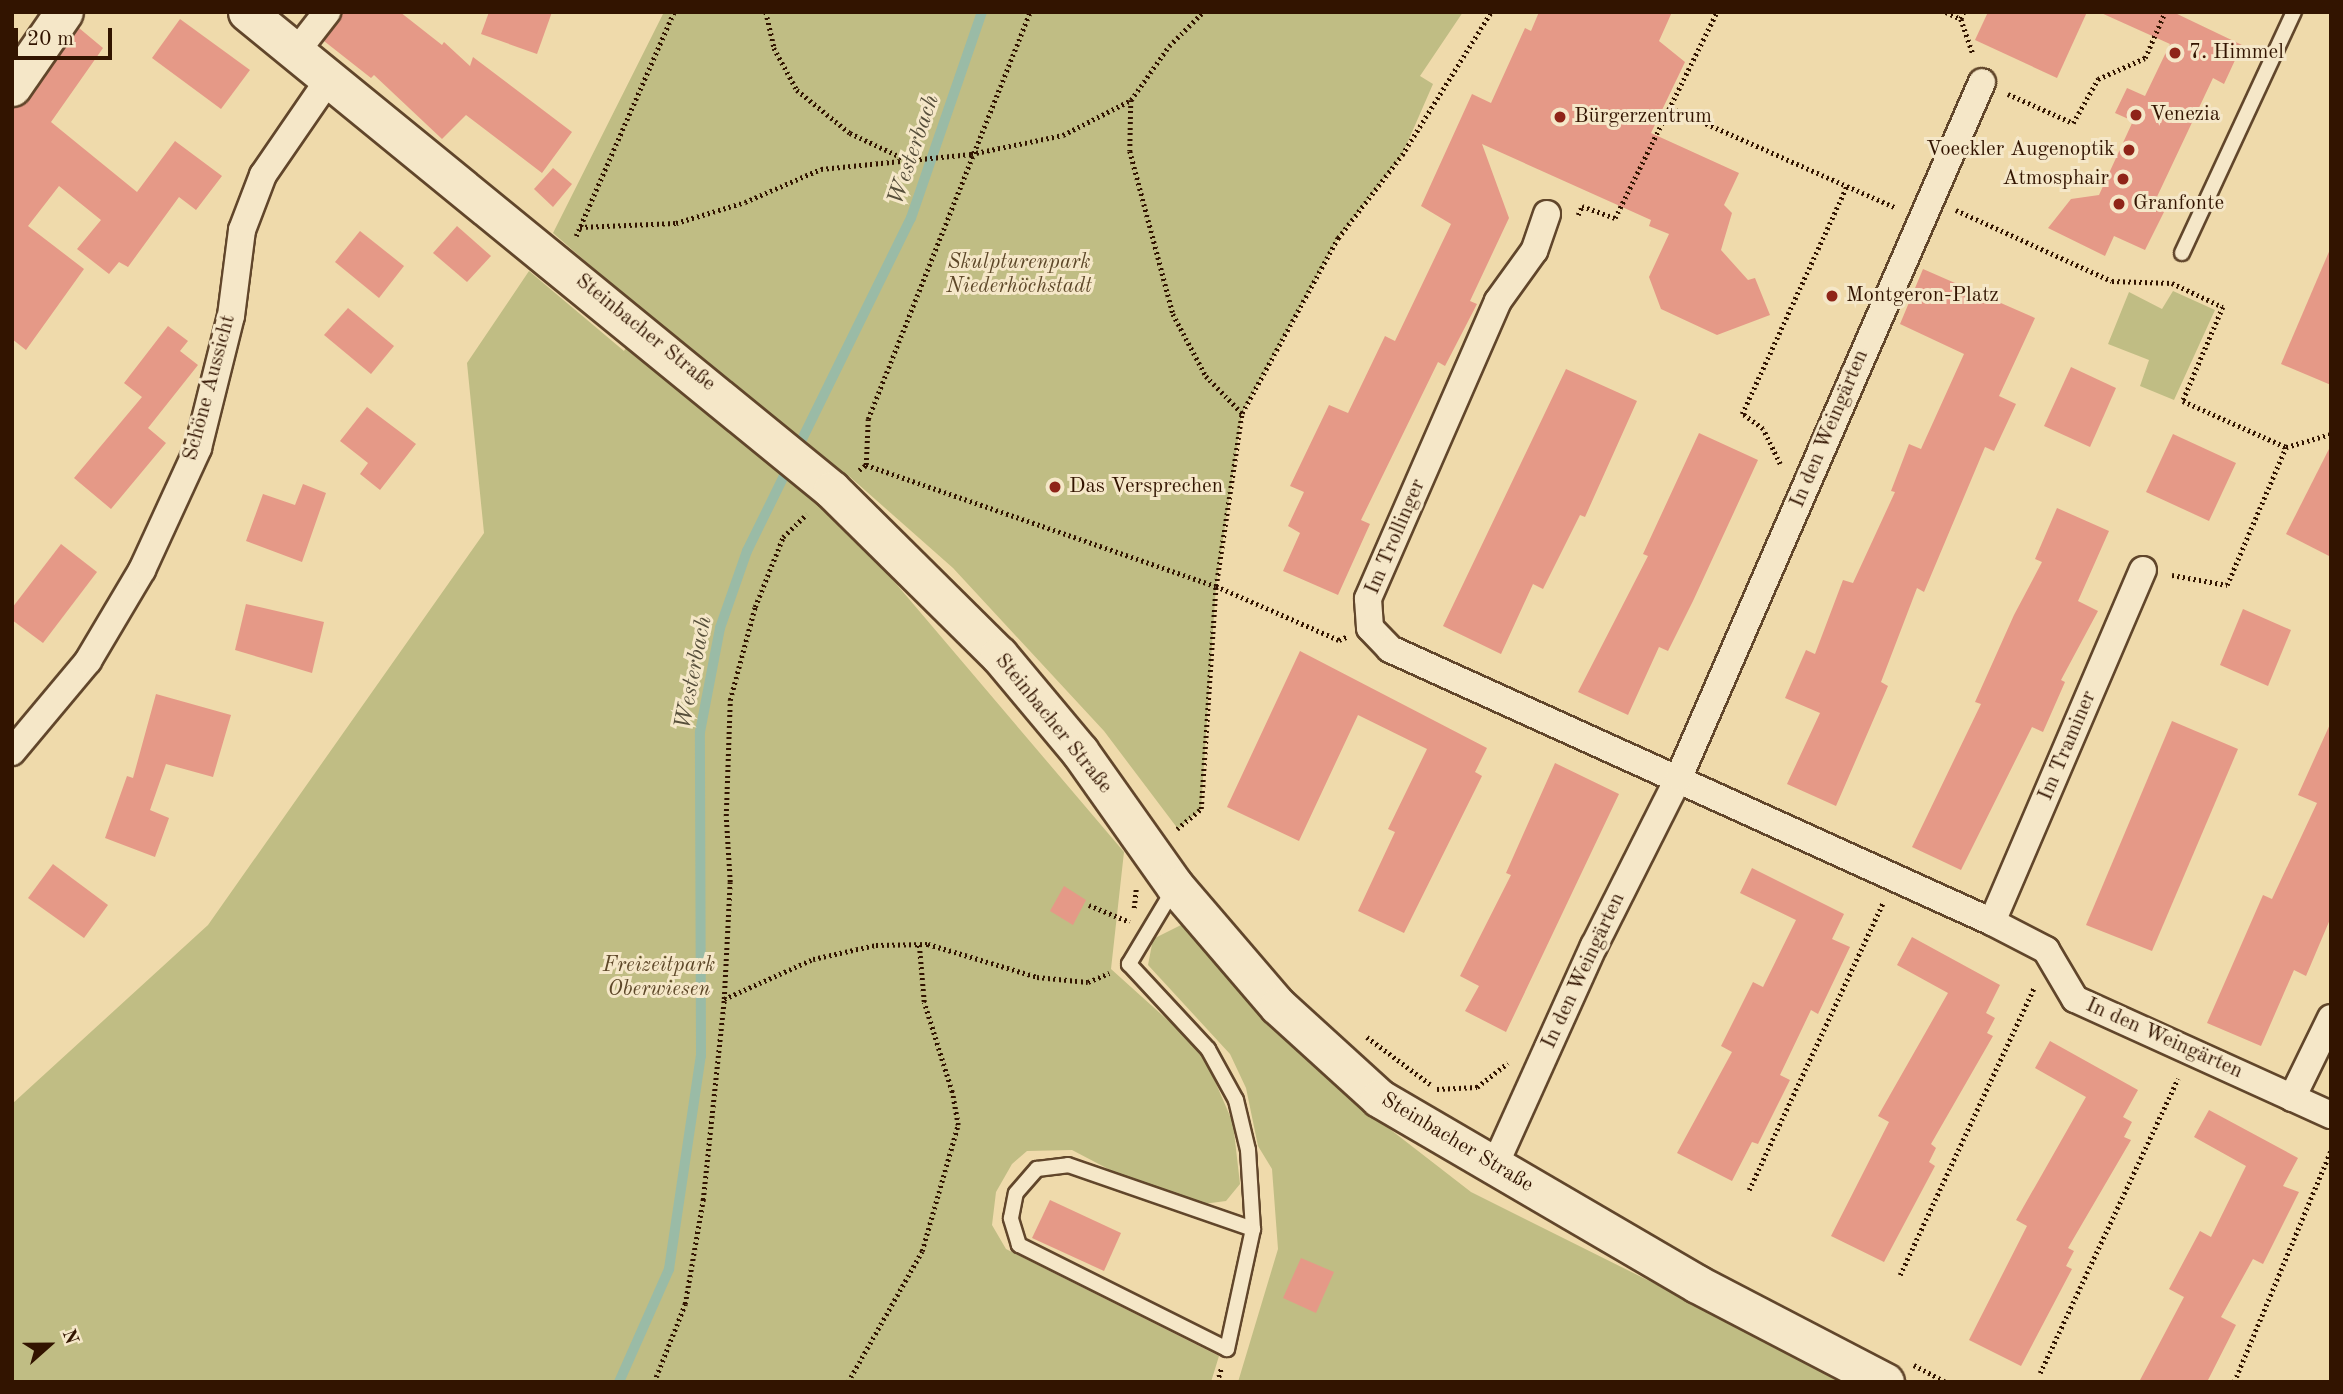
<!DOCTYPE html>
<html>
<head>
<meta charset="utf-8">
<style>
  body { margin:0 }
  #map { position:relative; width:2343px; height:1394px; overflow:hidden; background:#efdaab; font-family:"Old Standard TT",serif }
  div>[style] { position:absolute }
  .green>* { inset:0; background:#c0bd84 }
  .stream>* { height:10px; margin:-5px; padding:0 5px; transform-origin:5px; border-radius:5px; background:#9abba6 }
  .building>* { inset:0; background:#e59987 }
  .path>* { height:4.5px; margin-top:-2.25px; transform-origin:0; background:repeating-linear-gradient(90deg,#321400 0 2px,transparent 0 5.5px) }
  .roads { filter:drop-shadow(2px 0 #61462b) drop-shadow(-2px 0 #61462b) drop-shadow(0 2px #61462b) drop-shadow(0 -2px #61462b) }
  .service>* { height:14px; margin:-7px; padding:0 7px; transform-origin:7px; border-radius:7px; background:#f5e7c8 }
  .minor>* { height:26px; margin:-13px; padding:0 13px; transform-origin:13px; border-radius:13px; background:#f5e7c8 }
  .secondary>* { height:37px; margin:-18.5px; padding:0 18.5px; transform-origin:18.5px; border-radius:18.5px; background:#f5e7c8 }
  .dots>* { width:19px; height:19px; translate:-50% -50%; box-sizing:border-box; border:4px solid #f5e7c8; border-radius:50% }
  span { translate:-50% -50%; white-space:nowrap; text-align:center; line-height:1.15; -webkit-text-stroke:6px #f5e7c8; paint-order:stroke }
  .poi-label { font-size:21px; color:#321400 }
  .left { translate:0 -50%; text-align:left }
  .right { translate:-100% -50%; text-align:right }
  .park-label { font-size:21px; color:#5d4728; font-style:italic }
  .street-label { font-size:21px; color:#321400 }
  .water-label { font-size:23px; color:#564e3a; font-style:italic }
  .frame { position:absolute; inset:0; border:14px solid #321400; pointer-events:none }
  .north { position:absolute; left:14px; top:1310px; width:70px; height:70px; -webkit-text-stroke:5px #f5e7c8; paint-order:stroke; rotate:69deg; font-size:19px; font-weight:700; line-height:28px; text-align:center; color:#321400 }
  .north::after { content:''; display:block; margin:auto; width:24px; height:32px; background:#321400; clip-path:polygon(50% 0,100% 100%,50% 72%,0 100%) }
  .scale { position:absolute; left:14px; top:28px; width:98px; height:32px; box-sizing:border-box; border:4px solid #321400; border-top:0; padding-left:9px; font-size:21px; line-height:24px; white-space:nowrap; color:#321400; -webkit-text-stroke:5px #f5e7c8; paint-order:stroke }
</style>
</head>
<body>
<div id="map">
  <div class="green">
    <i style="clip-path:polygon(664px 12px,1463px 12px,1420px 76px,1433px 84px,1402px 155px,1338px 238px,1242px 413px,1216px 586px,1201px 809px,1178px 829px,1104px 731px,953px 568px,850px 477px,781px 428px,714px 373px,553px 233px)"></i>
    <i style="clip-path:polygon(529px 271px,624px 351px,631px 339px,807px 485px,803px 492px,841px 519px,1124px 852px,1111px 969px,1202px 1051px,1233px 1123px,1240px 1184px,1226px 1201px,1203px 1204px,1135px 1183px,1072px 1150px,1027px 1151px,1012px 1164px,996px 1192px,992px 1225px,1006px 1249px,1219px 1356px,1211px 1382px,12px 1382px,12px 1104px,208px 925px,484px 533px,467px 363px)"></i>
    <i style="clip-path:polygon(2173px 291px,2215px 310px,2174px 400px,2140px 386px,2149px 360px,2108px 344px,2129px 292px,2162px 309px)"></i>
    <i style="clip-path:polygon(1183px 924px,1262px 1012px,1351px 1099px,1471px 1192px,1852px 1382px,1238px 1382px,1278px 1249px,1272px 1169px,1258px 1146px,1246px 1088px,1230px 1054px,1148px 965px,1153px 939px)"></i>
  </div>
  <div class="stream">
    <i style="left:619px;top:1382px;width:124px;rotate:-66.1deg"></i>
    <i style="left:669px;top:1269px;width:215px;rotate:-81.5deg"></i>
    <i style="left:701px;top:1056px;width:324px;rotate:-90.2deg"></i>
    <i style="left:700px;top:732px;width:106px;rotate:-79.1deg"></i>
    <i style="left:720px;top:628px;width:82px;rotate:-70.7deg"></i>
    <i style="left:747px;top:551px;width:371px;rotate:-63.8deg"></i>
    <i style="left:911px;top:218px;width:218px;rotate:-71deg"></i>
  </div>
  <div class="building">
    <i style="clip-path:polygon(343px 12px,400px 12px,442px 45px,444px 42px,470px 66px,473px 57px,572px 132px,542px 173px,466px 115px,442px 139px,374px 75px,371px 78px,324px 41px)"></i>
    <i style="clip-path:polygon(489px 12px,552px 12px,537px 54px,481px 34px)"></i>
    <i style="clip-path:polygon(1539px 12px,1672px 12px,1659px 41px,1685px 62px,1651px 133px,1739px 173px,1724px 205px,1732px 213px,1721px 250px,1748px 280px,1755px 278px,1770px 315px,1717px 335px,1661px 309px,1649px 277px,1669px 234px,1649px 226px,1651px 220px,1482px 144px,1509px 218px,1470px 301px,1477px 304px,1445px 366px,1438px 362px,1361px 520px,1370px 524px,1338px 595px,1283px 571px,1300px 533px,1288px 526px,1304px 492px,1290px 486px,1329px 405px,1348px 413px,1385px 336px,1395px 341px,1451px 224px,1421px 206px,1472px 94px,1491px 103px,1525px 28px,1531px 31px)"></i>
    <i style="clip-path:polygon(1988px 12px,2087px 12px,2057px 78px,1975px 40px)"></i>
    <i style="clip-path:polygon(2099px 12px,2173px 12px,2242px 45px,2224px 84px,2213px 78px,2155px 201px,2167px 206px,2145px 250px,2114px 236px,2105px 256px,2048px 228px,2071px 199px,2099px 195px,2133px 121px,2115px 113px,2127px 88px,2145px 96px,2170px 44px)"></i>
    <i style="clip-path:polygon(180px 19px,250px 70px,221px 109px,152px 58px)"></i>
    <i style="clip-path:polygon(79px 28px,103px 48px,51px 122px,137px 192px,175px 141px,222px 176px,196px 210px,179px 197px,128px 267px,119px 262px,109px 274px,77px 249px,101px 220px,59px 186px,28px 226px,84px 269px,26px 350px,12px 339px,12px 108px,29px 99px)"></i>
    <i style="clip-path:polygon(553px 168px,572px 184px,553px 207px,534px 189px)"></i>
    <i style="clip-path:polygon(457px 226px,491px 256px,467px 282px,433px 253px)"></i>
    <i style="clip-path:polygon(360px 231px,404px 266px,379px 298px,335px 262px)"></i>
    <i style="clip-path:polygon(2331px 247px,2331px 385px,2281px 364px)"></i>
    <i style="clip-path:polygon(1923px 269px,2035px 318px,1999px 396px,2016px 404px,1994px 451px,1985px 447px,1924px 592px,1917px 588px,1881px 682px,1888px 686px,1836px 806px,1787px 784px,1820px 713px,1785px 698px,1806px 650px,1815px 654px,1843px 580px,1853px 583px,1895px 492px,1891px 491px,1909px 444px,1921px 449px,1964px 354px,1900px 324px)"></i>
    <i style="clip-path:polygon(348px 308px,394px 346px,371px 374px,324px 335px)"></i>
    <i style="clip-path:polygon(168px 326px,188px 341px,180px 351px,198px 365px,148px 428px,166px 443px,111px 509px,74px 478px,142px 397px,124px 383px)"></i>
    <i style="clip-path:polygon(2071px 367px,2116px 388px,2090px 447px,2044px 426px)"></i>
    <i style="clip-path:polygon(1566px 369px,1637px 401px,1585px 517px,1580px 515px,1543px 589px,1533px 584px,1501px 654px,1443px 626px)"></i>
    <i style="clip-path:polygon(367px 407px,416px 444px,380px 490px,360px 474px,368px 463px,340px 441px)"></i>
    <i style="clip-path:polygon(1699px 433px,1758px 460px,1693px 601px,1668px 651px,1659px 647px,1628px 715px,1578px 692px,1648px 556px,1643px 554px)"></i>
    <i style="clip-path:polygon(2173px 434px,2236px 463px,2209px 521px,2146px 492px)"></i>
    <i style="clip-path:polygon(2331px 445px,2331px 557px,2286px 534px)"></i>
    <i style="clip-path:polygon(303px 484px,326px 493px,302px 562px,246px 541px,263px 494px,295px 505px)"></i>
    <i style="clip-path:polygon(2057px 508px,2109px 531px,2078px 601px,2098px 611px,2061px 680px,2065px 682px,2043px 732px,2032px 727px,1961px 870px,1912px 847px,1981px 704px,1975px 702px,2014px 615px,2042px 562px,2035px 559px)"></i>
    <i style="clip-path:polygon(61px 544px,97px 572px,43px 643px,12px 620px,12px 608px)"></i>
    <i style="clip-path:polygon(246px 604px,324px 622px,312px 673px,235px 650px)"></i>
    <i style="clip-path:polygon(2243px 609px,2291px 630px,2268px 686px,2220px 665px)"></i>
    <i style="clip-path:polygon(1300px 651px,1487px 748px,1475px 772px,1482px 776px,1404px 933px,1358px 911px,1395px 832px,1388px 829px,1427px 749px,1358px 715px,1299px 841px,1227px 807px)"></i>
    <i style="clip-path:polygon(156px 694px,231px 715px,213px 777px,166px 764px,150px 810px,169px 818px,155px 857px,105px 838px,127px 776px,133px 778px)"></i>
    <i style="clip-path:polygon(2172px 721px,2238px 749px,2152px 951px,2086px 925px)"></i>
    <i style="clip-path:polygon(2331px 722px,2331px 917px,2306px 976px,2294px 970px,2261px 1046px,2207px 1023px,2263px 895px,2272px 899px,2317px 803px,2298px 795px)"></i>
    <i style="clip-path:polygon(1555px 763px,1619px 794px,1506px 1032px,1465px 1011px,1479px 986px,1460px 976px,1511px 875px,1506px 873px)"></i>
    <i style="clip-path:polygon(53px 864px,108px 905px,84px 938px,28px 898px)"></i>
    <i style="clip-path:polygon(1752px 868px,1844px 914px,1832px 939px,1850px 947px,1818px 1014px,1811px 1010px,1780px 1075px,1790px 1080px,1758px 1144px,1752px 1142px,1732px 1181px,1677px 1153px,1732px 1052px,1721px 1046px,1753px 982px,1763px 987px,1796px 920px,1740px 893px)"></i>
    <i style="clip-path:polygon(1064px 886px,1086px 900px,1073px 925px,1050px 911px)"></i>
    <i style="clip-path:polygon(1912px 937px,2000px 985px,1986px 1013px,1995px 1018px,1987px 1033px,1993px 1036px,1931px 1144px,1936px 1148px,1929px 1162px,1935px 1166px,1884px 1262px,1831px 1236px,1889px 1122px,1878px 1116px,1948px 993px,1897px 965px)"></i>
    <i style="clip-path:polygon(2050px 1041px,2138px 1090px,2123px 1117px,2132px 1122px,2124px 1137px,2131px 1140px,2068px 1248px,2074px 1251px,2066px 1266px,2072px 1269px,2021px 1366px,1969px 1340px,2027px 1226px,2016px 1220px,2086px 1097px,2035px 1068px)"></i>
    <i style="clip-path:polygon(2209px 1110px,2298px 1158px,2283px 1186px,2299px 1192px,2263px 1264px,2253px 1259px,2221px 1317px,2236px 1325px,2207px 1382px,2139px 1382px,2184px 1297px,2169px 1289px,2200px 1231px,2211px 1237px,2246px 1166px,2194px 1137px)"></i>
    <i style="clip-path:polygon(1050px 1200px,1121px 1233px,1104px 1271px,1032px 1238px)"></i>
    <i style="clip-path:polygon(1301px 1258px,1334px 1272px,1316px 1313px,1283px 1298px)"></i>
  </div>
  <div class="path">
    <i style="left:766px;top:12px;width:37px;rotate:77deg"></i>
    <i style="left:774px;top:48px;width:48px;rotate:61.3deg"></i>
    <i style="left:797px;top:90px;width:68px;rotate:39.1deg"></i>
    <i style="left:850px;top:133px;width:61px;rotate:25.3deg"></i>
    <i style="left:1946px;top:12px;width:17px;rotate:25deg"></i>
    <i style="left:1964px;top:12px;width:8px;rotate:113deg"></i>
    <i style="left:1961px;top:19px;width:37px;rotate:71deg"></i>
    <i style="left:2008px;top:94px;width:71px;rotate:24deg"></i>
    <i style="left:2073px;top:123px;width:51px;rotate:-60.4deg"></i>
    <i style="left:2098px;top:79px;width:51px;rotate:-24.1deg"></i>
    <i style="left:2145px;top:58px;width:50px;rotate:-66.5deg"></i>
    <i style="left:1131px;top:100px;width:51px;rotate:91.1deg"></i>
    <i style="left:1130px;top:151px;width:169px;rotate:75.2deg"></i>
    <i style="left:1173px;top:314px;width:70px;rotate:62deg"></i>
    <i style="left:1206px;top:376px;width:52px;rotate:45.8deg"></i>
    <i style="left:1671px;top:108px;width:247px;rotate:23.9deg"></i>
    <i style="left:1956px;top:210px;width:171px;rotate:24.5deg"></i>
    <i style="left:2112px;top:281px;width:60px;rotate:1.9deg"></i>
    <i style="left:2172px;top:283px;width:56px;rotate:25.2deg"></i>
    <i style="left:2223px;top:307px;width:102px;rotate:113.1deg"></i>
    <i style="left:2183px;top:401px;width:113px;rotate:24.1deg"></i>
    <i style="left:2286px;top:447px;width:47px;rotate:-16.1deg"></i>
    <i style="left:1578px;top:215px;width:10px;rotate:-66deg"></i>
    <i style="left:1582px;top:206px;width:35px;rotate:20deg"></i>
    <i style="left:1615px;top:218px;width:230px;rotate:-63.7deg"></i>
    <i style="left:580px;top:227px;width:96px;rotate:-2.4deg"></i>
    <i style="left:676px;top:223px;width:72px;rotate:-16.9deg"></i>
    <i style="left:745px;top:202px;width:83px;rotate:-23.5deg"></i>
    <i style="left:821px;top:169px;width:151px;rotate:-5.7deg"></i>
    <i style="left:971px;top:154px;width:94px;rotate:-11.7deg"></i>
    <i style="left:1063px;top:135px;width:76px;rotate:-27.2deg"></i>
    <i style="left:1131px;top:100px;width:66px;rotate:-54.9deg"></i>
    <i style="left:1169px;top:46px;width:48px;rotate:-45deg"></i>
    <i style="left:576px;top:236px;width:244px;rotate:-66.4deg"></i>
    <i style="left:1780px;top:464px;width:39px;rotate:-116deg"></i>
    <i style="left:1763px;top:429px;width:26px;rotate:-144deg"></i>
    <i style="left:1742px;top:414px;width:251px;rotate:-65.3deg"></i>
    <i style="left:866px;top:465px;width:370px;rotate:19.1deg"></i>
    <i style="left:1216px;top:586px;width:134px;rotate:23.7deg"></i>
    <i style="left:1339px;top:640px;width:8px;rotate:-23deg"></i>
    <i style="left:859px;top:470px;width:9px;rotate:-36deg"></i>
    <i style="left:866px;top:465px;width:46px;rotate:-87.5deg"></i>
    <i style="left:868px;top:419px;width:438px;rotate:-68.3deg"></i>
    <i style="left:2172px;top:575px;width:56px;rotate:10.3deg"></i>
    <i style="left:2227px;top:585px;width:150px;rotate:-66.9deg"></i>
    <i style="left:1177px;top:829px;width:31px;rotate:-40deg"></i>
    <i style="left:1201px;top:809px;width:224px;rotate:-86.2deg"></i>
    <i style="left:1216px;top:586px;width:175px;rotate:-81.5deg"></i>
    <i style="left:1242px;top:413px;width:200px;rotate:-61.3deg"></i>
    <i style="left:1338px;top:238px;width:105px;rotate:-52.4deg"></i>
    <i style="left:1402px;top:155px;width:168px;rotate:-58.1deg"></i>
    <i style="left:1089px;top:905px;width:44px;rotate:22.5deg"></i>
    <i style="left:1134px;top:908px;width:19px;rotate:-84deg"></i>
    <i style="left:724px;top:999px;width:98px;rotate:-24.2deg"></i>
    <i style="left:813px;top:959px;width:65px;rotate:-12.5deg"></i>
    <i style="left:876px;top:945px;width:52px;rotate:-1.1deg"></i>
    <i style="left:928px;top:944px;width:114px;rotate:16.8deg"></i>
    <i style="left:1037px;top:977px;width:51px;rotate:5.6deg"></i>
    <i style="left:1088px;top:982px;width:23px;rotate:-23deg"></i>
    <i style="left:1367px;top:1037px;width:79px;rotate:36.7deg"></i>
    <i style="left:1437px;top:1089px;width:40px;rotate:-2.9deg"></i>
    <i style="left:1477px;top:1087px;width:39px;rotate:-38deg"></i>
    <i style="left:1749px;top:1190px;width:318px;rotate:-65deg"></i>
    <i style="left:1900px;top:1275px;width:317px;rotate:-65deg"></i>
    <i style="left:1914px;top:1365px;width:36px;rotate:28deg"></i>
    <i style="left:2040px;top:1373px;width:325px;rotate:-64.9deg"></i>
    <i style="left:654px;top:1382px;width:84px;rotate:-68.3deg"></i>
    <i style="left:685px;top:1304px;width:106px;rotate:-80.2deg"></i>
    <i style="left:703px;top:1200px;width:202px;rotate:-84deg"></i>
    <i style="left:724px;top:999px;width:117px;rotate:-87.1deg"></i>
    <i style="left:730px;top:882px;width:66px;rotate:-93.5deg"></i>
    <i style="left:726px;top:816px;width:116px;rotate:-88deg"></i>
    <i style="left:730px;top:700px;width:96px;rotate:-75deg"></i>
    <i style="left:755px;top:607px;width:75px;rotate:-68.2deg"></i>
    <i style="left:783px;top:537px;width:33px;rotate:-44deg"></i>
    <i style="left:848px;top:1382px;width:150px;rotate:-60.5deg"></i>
    <i style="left:922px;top:1251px;width:131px;rotate:-74.1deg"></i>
    <i style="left:958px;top:1125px;width:34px;rotate:-100deg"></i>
    <i style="left:952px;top:1092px;width:94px;rotate:-107.3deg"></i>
    <i style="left:924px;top:1002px;width:58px;rotate:-94.9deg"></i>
    <i style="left:1217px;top:1382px;width:14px;rotate:-73deg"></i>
    <i style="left:2234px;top:1382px;width:251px;rotate:-67.3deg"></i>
  </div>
  <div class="roads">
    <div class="service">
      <i style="left:2182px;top:253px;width:266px;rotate:-65.1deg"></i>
      <i style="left:1175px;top:887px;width:90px;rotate:120.9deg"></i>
      <i style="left:1129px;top:964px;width:116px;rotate:47.1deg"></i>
      <i style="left:1208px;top:1049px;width:58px;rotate:61.2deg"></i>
      <i style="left:1236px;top:1100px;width:51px;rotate:76.5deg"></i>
      <i style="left:1248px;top:1150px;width:79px;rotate:86.4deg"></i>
      <i style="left:1253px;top:1229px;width:123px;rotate:102.2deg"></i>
      <i style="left:1227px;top:1349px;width:233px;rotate:-153.4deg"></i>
      <i style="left:1019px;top:1245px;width:28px;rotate:-107deg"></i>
      <i style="left:1011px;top:1218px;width:25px;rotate:-79deg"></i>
      <i style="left:1016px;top:1193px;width:32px;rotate:-49deg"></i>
      <i style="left:1037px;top:1169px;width:31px;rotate:-7deg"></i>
      <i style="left:1068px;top:1165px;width:196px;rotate:19.1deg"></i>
    </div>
    <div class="minor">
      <i style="left:296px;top:52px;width:51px;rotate:-52.2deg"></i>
      <i style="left:1547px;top:214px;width:39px;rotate:109deg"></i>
      <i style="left:1534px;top:251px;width:62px;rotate:125.8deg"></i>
      <i style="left:1498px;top:301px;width:325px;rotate:113.6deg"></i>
      <i style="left:1368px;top:599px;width:29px;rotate:86deg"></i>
      <i style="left:1370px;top:628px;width:29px;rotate:46deg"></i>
      <i style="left:1390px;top:649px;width:661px;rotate:24.39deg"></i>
      <i style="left:1992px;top:922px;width:61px;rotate:27.4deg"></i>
      <i style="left:2046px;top:950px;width:57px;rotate:59.4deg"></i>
      <i style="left:2075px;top:999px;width:281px;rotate:24.4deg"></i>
      <i style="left:12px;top:752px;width:119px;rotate:-50.1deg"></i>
      <i style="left:88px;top:661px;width:106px;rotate:-59.3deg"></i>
      <i style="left:142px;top:570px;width:134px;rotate:-65.3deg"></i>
      <i style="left:198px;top:448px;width:136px;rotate:-76deg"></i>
      <i style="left:231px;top:316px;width:87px;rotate:-82.7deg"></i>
      <i style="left:242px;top:230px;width:59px;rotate:-69.1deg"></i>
      <i style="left:263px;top:175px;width:116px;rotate:-55.5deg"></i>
      <i style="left:1992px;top:922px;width:383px;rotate:-66.8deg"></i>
      <i style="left:2292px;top:1098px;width:89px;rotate:-64deg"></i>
      <i style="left:1494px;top:1167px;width:243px;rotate:-65.7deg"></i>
      <i style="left:1594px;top:946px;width:189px;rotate:-63.3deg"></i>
      <i style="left:1679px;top:777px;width:758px;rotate:-66.44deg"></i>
    </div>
    <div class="secondary">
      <i style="left:247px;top:12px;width:755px;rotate:39.25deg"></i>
      <i style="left:832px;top:490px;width:235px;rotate:44.7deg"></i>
      <i style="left:999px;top:655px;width:126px;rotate:50.1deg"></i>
      <i style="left:1080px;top:752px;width:164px;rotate:54.7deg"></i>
      <i style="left:1175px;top:886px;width:158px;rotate:49.4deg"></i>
      <i style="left:1278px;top:1006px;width:137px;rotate:42.3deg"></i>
      <i style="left:1379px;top:1098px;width:368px;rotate:30.3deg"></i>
      <i style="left:1697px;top:1284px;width:212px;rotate:27.5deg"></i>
      <i style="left:12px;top:87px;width:91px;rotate:-55.3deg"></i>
    </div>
  </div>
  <div class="dots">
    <i style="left:2175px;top:53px;background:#8f2418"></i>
    <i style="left:2136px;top:115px;background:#8f2418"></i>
    <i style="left:1560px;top:117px;background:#8f2418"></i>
    <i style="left:2129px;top:150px;background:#8f2418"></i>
    <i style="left:2123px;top:179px;background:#8f2418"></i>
    <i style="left:2119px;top:204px;background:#8f2418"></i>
    <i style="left:1832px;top:296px;background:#8f2418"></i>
    <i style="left:1055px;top:487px;background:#8f2418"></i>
  </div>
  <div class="poi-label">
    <span class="left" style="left:2189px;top:53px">7. Himmel</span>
    <span class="left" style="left:2150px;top:115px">Venezia</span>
    <span class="left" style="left:1574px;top:117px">Bürgerzentrum</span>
    <span class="right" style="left:2115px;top:150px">Voeckler Augenoptik</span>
    <span class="right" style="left:2109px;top:179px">Atmosphair</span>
    <span class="left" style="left:2133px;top:204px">Granfonte</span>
    <span class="left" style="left:1846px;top:296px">Montgeron-Platz</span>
    <span class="left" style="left:1069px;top:487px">Das Versprechen</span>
  </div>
  <div class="park-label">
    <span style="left:1019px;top:275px">Skulpturenpark<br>Niederhöchstadt</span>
    <span style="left:659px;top:978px">Freizeitpark<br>Oberwiesen</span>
  </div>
  <div class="street-label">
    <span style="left:645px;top:333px;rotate:39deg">Steinbacher Straße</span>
    <span style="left:210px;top:388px;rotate:-75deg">Schöne Aussicht</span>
    <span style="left:1830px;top:429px;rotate:-67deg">In den Weingärten</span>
    <span style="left:1396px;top:537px;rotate:-67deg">Im Trollinger</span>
    <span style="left:1053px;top:724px;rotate:51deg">Steinbacher Straße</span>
    <span style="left:2068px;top:746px;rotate:-67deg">Im Traminer</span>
    <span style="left:1584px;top:971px;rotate:-65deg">In den Weingärten</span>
    <span style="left:2164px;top:1039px;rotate:24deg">In den Weingärten</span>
    <span style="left:1457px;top:1143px;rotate:31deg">Steinbacher Straße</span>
  </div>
  <div class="water-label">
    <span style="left:914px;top:150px;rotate:-71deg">Westerbach</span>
    <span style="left:694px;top:673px;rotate:-79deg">Westerbach</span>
  </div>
  <div class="frame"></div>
  <div class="north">N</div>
  <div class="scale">20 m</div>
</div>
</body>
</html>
